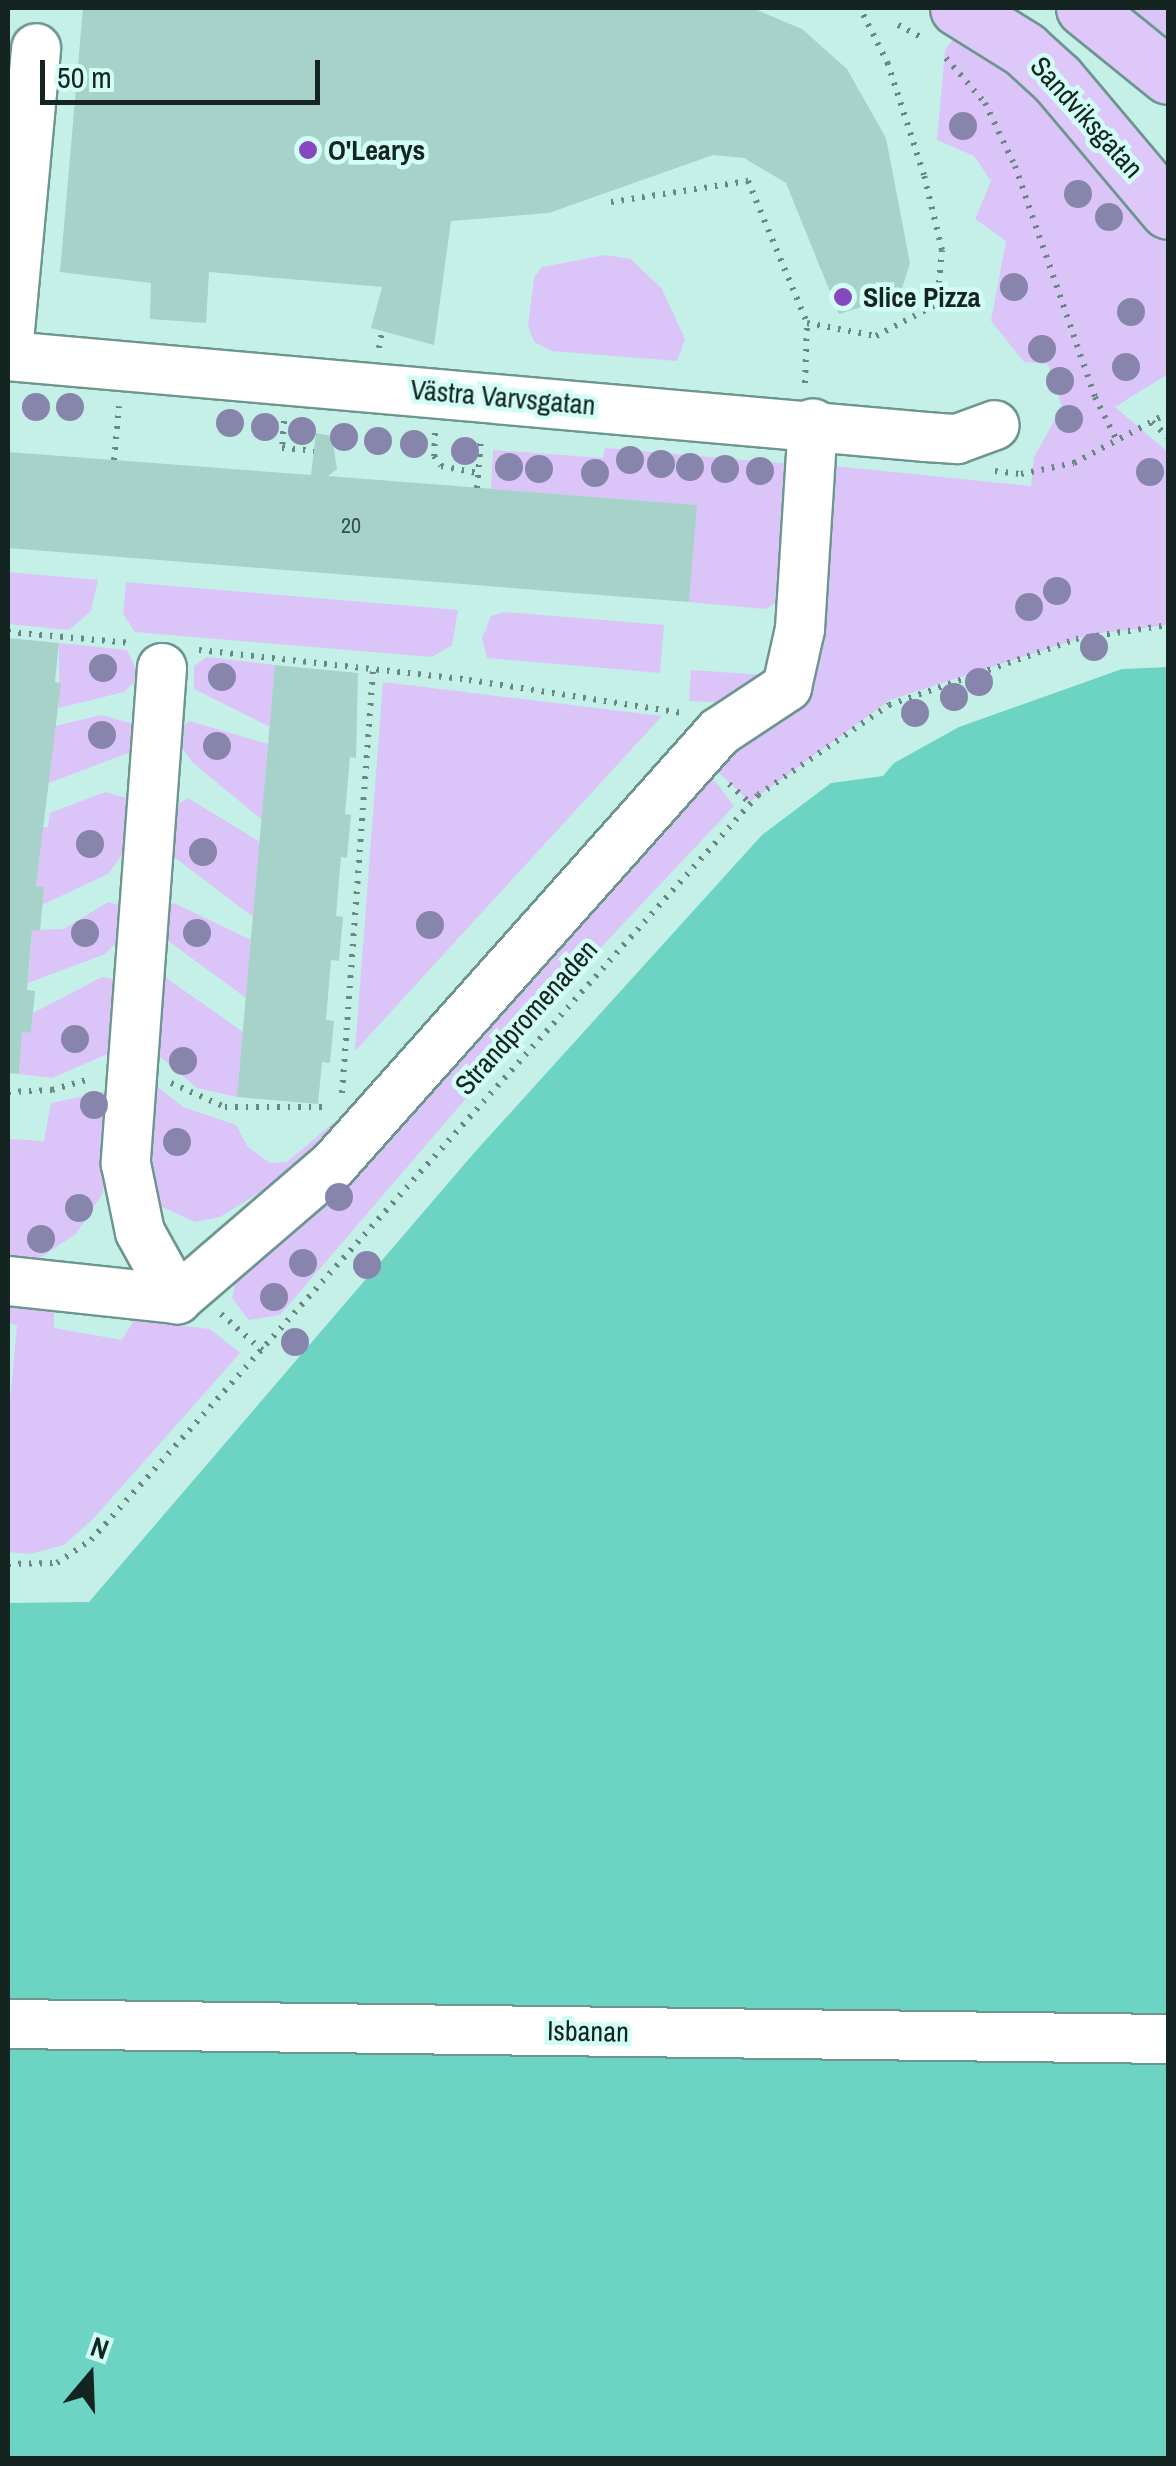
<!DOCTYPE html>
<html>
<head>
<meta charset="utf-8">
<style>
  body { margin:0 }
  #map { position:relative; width:1176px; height:2466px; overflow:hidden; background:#c4f0e8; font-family:"Archivo Narrow",sans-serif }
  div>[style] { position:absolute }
  .green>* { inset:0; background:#dbc5f8 }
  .water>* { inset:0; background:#6dd4c4 }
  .building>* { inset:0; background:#a7d2ca }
  .path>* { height:6px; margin-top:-3px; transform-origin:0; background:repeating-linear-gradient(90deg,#6a8883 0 2.5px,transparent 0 10.5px) }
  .roads { filter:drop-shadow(2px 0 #6d968f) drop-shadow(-2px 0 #6d968f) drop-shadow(0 2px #6d968f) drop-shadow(0 -2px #6d968f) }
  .minor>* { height:48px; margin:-24px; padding:0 24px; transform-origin:24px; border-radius:24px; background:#fff }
  .major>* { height:55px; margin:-27.5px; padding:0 27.5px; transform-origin:27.5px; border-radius:27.5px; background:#dec7f9 }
  .trees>* { width:28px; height:28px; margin:-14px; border-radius:50%; background:#8785ac }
  .dots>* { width:28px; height:28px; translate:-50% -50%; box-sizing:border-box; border:5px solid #d1fdf5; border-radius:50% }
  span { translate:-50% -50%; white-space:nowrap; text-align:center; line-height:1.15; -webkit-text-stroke:9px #d1fdf5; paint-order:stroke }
  .number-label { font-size:22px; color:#38504b }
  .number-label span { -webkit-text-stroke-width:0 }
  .street-label { font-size:28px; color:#132421 }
  .poi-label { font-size:28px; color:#132421; font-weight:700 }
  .left { translate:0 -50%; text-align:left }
  .frame { position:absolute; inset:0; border:10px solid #132421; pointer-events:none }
  .north { position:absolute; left:40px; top:2326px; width:100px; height:100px; -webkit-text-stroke:8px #d1fdf5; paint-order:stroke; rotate:19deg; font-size:28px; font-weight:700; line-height:40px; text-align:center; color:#132421 }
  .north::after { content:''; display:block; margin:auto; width:35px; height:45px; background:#132421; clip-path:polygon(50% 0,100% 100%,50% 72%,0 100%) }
  .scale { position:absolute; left:40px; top:60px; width:280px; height:45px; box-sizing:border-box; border:5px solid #132421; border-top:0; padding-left:12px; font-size:30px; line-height:35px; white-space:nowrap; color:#132421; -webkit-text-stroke:8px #d1fdf5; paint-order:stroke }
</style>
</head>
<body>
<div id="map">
  <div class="green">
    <i style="clip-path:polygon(1126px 8px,1168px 8px,1168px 36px)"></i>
    <i style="clip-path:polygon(960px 29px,1073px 135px,1168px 245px,1168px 374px,1115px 407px,1168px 452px,1168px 625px,1093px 634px,890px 700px,750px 802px,700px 755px,764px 707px,815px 464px,1031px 486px,1034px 457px,1062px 407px,1048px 364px,1024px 362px,991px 321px,1006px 241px,975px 219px,991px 181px,974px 156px,937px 140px,945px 50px)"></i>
    <i style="clip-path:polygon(605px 255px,631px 259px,662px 289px,685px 339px,677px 361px,552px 351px,534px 342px,528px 326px,534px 278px,542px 267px)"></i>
    <i style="clip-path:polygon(605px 448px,790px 464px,778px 602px,765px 609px,689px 602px,696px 505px,491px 489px,493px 450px,603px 458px)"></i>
    <i style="clip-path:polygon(8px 572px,98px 580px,91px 611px,69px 630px,8px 624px)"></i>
    <i style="clip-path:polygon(126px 582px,458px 610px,452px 645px,432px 657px,135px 632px,123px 614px)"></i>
    <i style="clip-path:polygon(505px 612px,664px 625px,660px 673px,487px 658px,482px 639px,491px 616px)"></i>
    <i style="clip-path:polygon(59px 643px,127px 650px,137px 671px,134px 682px,124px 692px,59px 708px)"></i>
    <i style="clip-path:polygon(207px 657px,275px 665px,270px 727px,194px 689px,194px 666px)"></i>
    <i style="clip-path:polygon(691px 670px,764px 675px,729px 703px,689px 701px)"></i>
    <i style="clip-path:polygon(383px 682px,662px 716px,355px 1051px)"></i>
    <i style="clip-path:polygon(101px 715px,141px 726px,136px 750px,46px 784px,51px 727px)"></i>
    <i style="clip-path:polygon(189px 721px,268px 744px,262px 820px,192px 762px,179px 744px,180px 727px)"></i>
    <i style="clip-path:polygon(700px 779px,715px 781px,734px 806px,542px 1010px,280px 1315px,249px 1320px,232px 1298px,236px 1281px)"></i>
    <i style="clip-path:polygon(105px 792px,134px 800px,130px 844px,108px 874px,42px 905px,36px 886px,42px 827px,48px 827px,50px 813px)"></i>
    <i style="clip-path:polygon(188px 798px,260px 842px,253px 917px,174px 857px,173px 807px)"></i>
    <i style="clip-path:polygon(108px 902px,122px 906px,127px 932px,105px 954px,28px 983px,32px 930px,64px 929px)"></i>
    <i style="clip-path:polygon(174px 903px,251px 940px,246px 998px,167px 940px,162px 928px,166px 907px)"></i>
    <i style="clip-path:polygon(102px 977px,115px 979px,123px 990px,112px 1052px,52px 1078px,19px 1074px,22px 1032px,31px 1033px,33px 1013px)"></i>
    <i style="clip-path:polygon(165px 977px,243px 1032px,237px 1097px,197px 1088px,156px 1053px,157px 986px)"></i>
    <i style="clip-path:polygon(152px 1082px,183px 1107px,236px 1125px,248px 1147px,270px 1163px,287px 1162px,333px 1123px,348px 1126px,278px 1181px,220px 1217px,195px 1222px,158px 1205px,141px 1176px)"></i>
    <i style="clip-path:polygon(113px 1090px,103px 1193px,76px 1234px,38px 1259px,8px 1261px,8px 1139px,44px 1141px,51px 1103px)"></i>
    <i style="clip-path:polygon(8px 1298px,54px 1304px,54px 1328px,122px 1340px,134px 1320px,210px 1329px,240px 1353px,94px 1518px,64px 1545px,30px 1554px,8px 1552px,8px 1422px,17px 1325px,8px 1323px)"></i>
  </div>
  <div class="water">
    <i style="clip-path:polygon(1168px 667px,1168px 2458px,8px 2458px,8px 1603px,89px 1602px,474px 1153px,762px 835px,831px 783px,883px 776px,894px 763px,959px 727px,1122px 669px)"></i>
  </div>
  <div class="building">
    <i style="clip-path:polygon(83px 8px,752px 8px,802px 29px,847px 69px,886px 138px,910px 263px,900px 295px,839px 314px,786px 183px,744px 158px,713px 155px,549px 213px,451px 221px,434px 345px,371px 328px,382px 287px,209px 272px,206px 323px,150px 319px,151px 283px,60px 272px)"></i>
    <i style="clip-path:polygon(316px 433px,332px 436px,337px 469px,328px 476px,697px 505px,689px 602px,8px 548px,8px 452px,311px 475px)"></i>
    <i style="clip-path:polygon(8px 638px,59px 643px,55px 682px,61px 683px,36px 886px,44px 887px,40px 931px,32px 930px,27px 990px,35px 991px,31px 1033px,22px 1032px,19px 1074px,8px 1073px)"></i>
    <i style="clip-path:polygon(275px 665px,358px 673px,356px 758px,350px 757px,345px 814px,351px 815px,347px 858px,341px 857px,336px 916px,343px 917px,339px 961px,331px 960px,326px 1020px,334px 1021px,330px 1063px,322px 1062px,318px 1104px,237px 1097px)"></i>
  </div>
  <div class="path">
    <i style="left:898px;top:25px;width:26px;rotate:28deg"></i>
    <i style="left:946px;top:58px;width:60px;rotate:49.1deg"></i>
    <i style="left:985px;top:103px;width:70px;rotate:64.5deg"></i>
    <i style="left:1015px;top:166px;width:244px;rotate:70.9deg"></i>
    <i style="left:1095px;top:397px;width:49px;rotate:63.4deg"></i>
    <i style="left:611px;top:202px;width:139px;rotate:-8.7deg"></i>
    <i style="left:748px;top:181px;width:154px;rotate:67.4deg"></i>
    <i style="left:807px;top:323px;width:70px;rotate:10.7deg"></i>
    <i style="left:876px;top:336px;width:69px;rotate:-27.7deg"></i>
    <i style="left:937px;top:304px;width:54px;rotate:-84.7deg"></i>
    <i style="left:942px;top:250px;width:77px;rotate:-103.5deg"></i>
    <i style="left:924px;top:175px;width:117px;rotate:-108deg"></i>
    <i style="left:888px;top:64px;width:63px;rotate:-116.6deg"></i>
    <i style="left:379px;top:348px;width:17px;rotate:-80deg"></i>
    <i style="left:805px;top:383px;width:60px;rotate:-88.1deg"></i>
    <i style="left:284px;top:421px;width:27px;rotate:94deg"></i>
    <i style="left:282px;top:448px;width:32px;rotate:5deg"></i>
    <i style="left:1152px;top:422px;width:22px;rotate:43deg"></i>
    <i style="left:435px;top:433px;width:23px;rotate:92deg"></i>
    <i style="left:434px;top:456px;width:12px;rotate:55deg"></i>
    <i style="left:441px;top:466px;width:38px;rotate:11deg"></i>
    <i style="left:114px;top:460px;width:54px;rotate:-84.7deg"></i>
    <i style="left:995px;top:471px;width:26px;rotate:7deg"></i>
    <i style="left:1021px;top:474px;width:54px;rotate:-11.7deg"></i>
    <i style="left:1074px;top:463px;width:106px;rotate:-28deg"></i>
    <i style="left:477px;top:488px;width:49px;rotate:-85.3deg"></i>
    <i style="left:8px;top:632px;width:124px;rotate:5.1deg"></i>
    <i style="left:199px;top:650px;width:272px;rotate:6.3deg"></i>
    <i style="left:469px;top:680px;width:216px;rotate:8.8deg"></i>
    <i style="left:729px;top:784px;width:28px;rotate:42deg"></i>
    <i style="left:171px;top:1083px;width:59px;rotate:24deg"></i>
    <i style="left:225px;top:1107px;width:103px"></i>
    <i style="left:8px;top:1092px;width:44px;rotate:-2.6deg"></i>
    <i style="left:52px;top:1090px;width:40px;rotate:-16deg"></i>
    <i style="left:342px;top:1093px;width:424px;rotate:-85.8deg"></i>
    <i style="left:221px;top:1314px;width:55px;rotate:41.3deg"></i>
    <i style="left:8px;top:1564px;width:49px;rotate:-1.2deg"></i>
    <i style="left:57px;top:1563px;width:41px;rotate:-34.1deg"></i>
    <i style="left:91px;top:1540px;width:1000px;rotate:-48.16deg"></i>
    <i style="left:758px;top:795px;width:159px;rotate:-34.5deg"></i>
    <i style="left:889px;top:705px;width:198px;rotate:-19.4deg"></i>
    <i style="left:1076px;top:639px;width:93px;rotate:-8.7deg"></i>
  </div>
  <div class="roads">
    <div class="minor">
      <i style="left:8px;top:352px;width:305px;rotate:-84.7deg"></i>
      <i style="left:8px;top:356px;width:922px;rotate:5.04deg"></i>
      <i style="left:926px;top:437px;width:31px;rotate:4deg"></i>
      <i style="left:957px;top:439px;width:40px;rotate:-20.2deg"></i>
      <i style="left:162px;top:668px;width:497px;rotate:94.2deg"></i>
      <i style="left:126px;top:1164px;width:69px;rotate:78.4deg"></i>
      <i style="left:140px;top:1232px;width:77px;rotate:61.1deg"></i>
      <i style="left:8px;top:1281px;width:170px;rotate:6.1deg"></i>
      <i style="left:177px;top:1299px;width:206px;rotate:-40.7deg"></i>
      <i style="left:333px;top:1165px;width:580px;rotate:-48.28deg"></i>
      <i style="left:719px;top:732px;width:82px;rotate:-33.5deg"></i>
      <i style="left:787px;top:687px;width:59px;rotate:-77.4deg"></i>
      <i style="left:800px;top:629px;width:206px;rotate:-86.4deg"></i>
      <i style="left:8px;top:2024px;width:1160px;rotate:0.74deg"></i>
    </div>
    <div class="major">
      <i style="left:958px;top:8px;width:78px;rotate:31.8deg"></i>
      <i style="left:1024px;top:49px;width:45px;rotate:42.3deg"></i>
      <i style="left:1057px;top:79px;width:172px;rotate:49.9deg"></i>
      <i style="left:1084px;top:8px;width:108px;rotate:39deg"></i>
    </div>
  </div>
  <div class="trees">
    <i style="left:963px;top:126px"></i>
    <i style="left:1078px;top:194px"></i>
    <i style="left:1109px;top:217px"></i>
    <i style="left:1014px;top:287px"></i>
    <i style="left:1131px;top:312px"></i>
    <i style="left:1042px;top:349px"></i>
    <i style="left:1126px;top:367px"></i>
    <i style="left:1060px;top:381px"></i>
    <i style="left:36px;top:407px"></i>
    <i style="left:70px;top:407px"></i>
    <i style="left:1069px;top:419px"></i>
    <i style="left:230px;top:423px"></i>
    <i style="left:265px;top:427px"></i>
    <i style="left:302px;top:431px"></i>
    <i style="left:344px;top:437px"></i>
    <i style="left:378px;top:441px"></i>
    <i style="left:414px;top:444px"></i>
    <i style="left:465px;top:451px"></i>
    <i style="left:630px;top:460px"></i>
    <i style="left:661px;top:464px"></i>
    <i style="left:509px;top:467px"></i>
    <i style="left:690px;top:467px"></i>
    <i style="left:539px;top:469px"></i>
    <i style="left:725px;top:469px"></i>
    <i style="left:760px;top:471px"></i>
    <i style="left:1150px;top:472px"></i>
    <i style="left:595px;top:473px"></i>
    <i style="left:1057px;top:591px"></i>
    <i style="left:1029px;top:607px"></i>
    <i style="left:1094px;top:647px"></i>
    <i style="left:103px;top:668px"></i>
    <i style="left:222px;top:677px"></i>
    <i style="left:979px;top:682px"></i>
    <i style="left:954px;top:697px"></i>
    <i style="left:915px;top:713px"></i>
    <i style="left:102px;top:735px"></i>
    <i style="left:217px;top:746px"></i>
    <i style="left:90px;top:844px"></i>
    <i style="left:203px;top:852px"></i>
    <i style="left:430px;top:925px"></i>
    <i style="left:85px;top:933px"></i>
    <i style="left:197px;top:933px"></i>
    <i style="left:75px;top:1039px"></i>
    <i style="left:183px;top:1061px"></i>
    <i style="left:94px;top:1105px"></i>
    <i style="left:177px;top:1142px"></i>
    <i style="left:339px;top:1197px"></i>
    <i style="left:79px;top:1208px"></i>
    <i style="left:41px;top:1239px"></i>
    <i style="left:303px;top:1263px"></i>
    <i style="left:367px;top:1265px"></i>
    <i style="left:274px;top:1297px"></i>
    <i style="left:295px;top:1342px"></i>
  </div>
  <div class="dots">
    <i style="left:308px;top:150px;background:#8548be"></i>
    <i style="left:843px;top:297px;background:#8548be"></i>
  </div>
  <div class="number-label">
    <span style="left:351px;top:526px">20</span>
  </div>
  <div class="street-label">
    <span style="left:1087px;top:117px;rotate:48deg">Sandviksgatan</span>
    <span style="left:503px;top:397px;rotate:5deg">Västra Varvsgatan</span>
    <span style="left:526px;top:1017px;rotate:-48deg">Strandpromenaden</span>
    <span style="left:588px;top:2031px;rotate:1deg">Isbanan</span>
  </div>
  <div class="poi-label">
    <span class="left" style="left:328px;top:150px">O'Learys</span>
    <span class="left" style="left:863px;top:297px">Slice Pizza</span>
  </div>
  <div class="frame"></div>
  <div class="north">N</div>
  <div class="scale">50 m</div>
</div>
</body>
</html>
